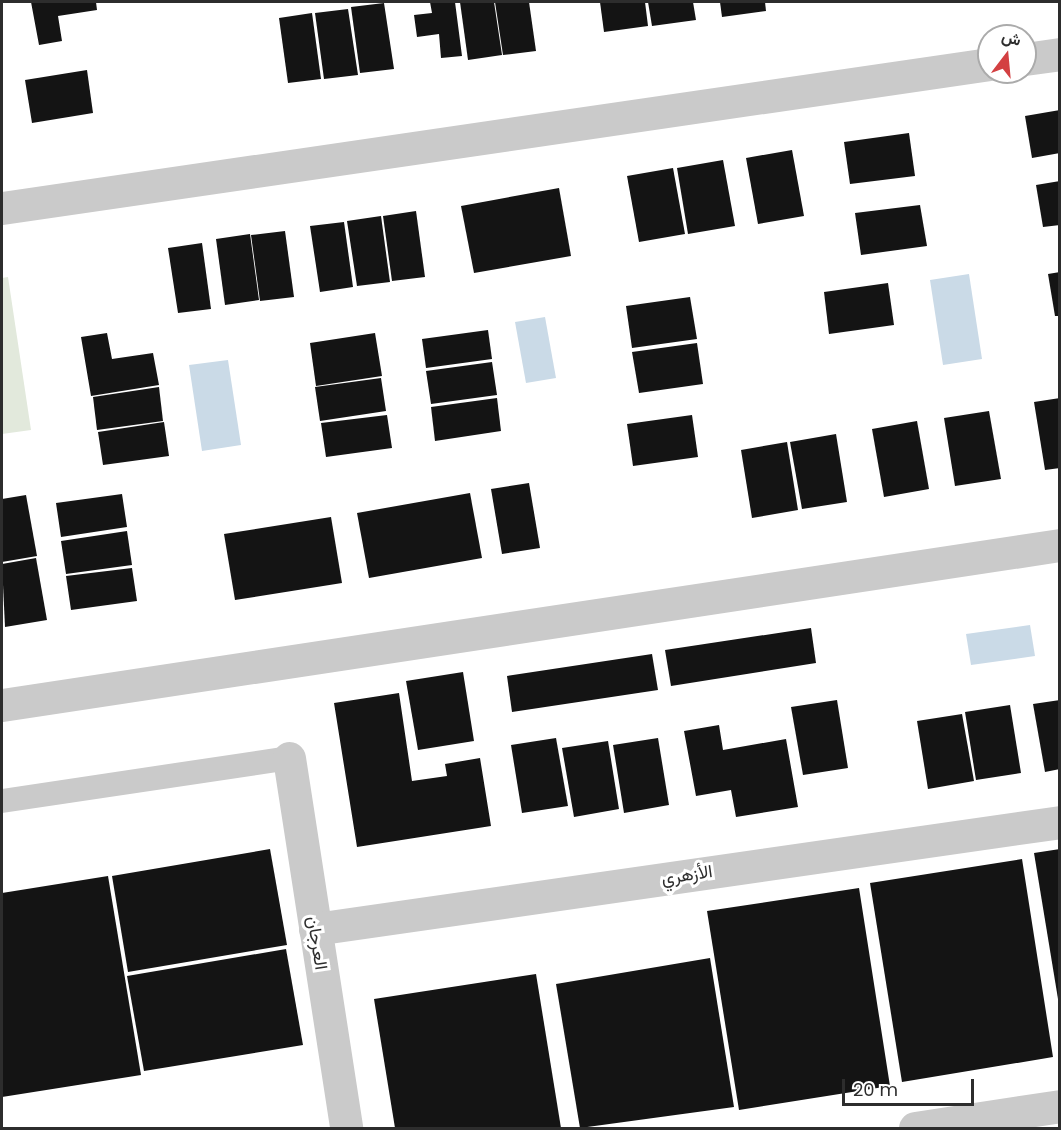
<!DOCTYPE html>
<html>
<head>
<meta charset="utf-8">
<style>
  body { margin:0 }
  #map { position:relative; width:1061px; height:1130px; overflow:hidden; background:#fff; font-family:Poppins,Vazirmatn,sans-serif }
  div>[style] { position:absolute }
  .green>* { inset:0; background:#e2e9dc }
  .water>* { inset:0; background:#cadae7 }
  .building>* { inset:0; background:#141414 }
  .lane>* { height:24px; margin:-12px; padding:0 12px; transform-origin:12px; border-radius:12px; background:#cacaca }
  .street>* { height:33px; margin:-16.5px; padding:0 16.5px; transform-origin:16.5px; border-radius:16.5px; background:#cacaca }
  span { translate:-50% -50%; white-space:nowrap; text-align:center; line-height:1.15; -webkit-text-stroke:6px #fff; paint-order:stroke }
  .street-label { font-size:18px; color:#2d2d2d }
  .frame { position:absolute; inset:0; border:3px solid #2d2d2d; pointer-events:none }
  .north { position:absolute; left:977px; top:24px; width:60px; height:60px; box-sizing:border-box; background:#fff; border:2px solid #ababab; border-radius:50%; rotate:16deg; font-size:16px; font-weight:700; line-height:24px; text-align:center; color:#2d2d2d }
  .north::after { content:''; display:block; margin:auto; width:21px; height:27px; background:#d34042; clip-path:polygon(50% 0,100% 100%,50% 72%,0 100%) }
  .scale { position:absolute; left:842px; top:1079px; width:132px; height:27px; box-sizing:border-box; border:3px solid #2d2d2d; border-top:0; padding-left:8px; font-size:18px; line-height:21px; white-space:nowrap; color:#2d2d2d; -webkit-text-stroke:4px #fff; paint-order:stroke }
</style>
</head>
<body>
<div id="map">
  <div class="green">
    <i style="clip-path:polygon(8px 277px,31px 430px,2px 434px,2px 278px)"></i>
  </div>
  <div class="water">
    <i style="clip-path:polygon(969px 274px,982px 359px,943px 365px,930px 280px)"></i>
    <i style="clip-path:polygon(545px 317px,556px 378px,526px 383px,515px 322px)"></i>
    <i style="clip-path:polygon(228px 360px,241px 445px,202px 451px,189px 365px)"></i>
    <i style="clip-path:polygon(1030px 625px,1035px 656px,971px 665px,966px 634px)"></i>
  </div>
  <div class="building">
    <i style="clip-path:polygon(31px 2px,96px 2px,97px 10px,58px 16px,62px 41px,39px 45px)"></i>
    <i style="clip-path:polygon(430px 2px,455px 2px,462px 56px,441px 58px,439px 34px,417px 37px,414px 15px,432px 13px)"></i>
    <i style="clip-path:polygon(460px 2px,494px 2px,502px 55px,468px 60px)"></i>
    <i style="clip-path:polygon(495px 2px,529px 2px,536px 51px,503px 55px)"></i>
    <i style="clip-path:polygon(600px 2px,645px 2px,648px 26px,604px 32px)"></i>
    <i style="clip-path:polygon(648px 2px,693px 2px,696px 20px,652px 26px)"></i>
    <i style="clip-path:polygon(720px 2px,765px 2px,766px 11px,722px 17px)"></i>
    <i style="clip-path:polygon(384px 3px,394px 69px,360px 73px,351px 7px)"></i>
    <i style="clip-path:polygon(348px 9px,358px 75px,324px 79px,315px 13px)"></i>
    <i style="clip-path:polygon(312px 13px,321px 79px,288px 83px,279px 18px)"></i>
    <i style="clip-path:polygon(87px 70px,93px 113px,32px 123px,25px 80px)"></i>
    <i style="clip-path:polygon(1060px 110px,1060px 153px,1032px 158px,1025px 116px)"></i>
    <i style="clip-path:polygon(909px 133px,915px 176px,850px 184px,844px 142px)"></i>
    <i style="clip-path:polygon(792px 150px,804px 216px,758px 224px,746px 158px)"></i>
    <i style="clip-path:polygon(723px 160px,735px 226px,688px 234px,677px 168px)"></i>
    <i style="clip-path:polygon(673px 168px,685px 234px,639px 242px,627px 176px)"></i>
    <i style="clip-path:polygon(1060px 181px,1060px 225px,1043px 227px,1036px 185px)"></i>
    <i style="clip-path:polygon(559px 188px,571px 256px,474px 273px,461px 206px)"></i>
    <i style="clip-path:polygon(920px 205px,927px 246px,861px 255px,855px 213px)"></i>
    <i style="clip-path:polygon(416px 211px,425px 277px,392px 281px,383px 216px)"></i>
    <i style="clip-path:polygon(381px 216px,390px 282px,357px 286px,347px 221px)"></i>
    <i style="clip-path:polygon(344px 222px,353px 287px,320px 292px,310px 226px)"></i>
    <i style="clip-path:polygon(285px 231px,294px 297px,260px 301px,251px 235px)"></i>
    <i style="clip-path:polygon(250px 234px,259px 300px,225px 305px,216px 239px)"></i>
    <i style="clip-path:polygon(202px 243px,211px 309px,178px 313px,168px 248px)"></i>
    <i style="clip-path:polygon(1060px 272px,1060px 316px,1055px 316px,1048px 274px)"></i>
    <i style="clip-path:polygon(888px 283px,894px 325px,829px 334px,824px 292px)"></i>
    <i style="clip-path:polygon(690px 297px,697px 339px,632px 348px,626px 306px)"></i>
    <i style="clip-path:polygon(488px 330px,492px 359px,426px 368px,422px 339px)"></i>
    <i style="clip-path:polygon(107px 333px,112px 359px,153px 353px,159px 385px,91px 396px,81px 337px)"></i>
    <i style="clip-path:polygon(375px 333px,382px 376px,316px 386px,310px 343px)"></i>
    <i style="clip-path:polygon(697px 343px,703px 384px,639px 393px,632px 352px)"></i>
    <i style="clip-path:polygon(492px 362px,497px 395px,431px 404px,426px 371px)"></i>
    <i style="clip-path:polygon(381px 378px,386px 411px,320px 421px,315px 387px)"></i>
    <i style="clip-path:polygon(159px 387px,163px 421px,97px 430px,93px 397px)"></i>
    <i style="clip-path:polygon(497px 398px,501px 431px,435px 441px,431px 407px)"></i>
    <i style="clip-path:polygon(1060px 398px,1060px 468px,1045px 470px,1034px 402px)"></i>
    <i style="clip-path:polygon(989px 411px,1001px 479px,955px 486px,944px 418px)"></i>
    <i style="clip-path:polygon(387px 415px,392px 448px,326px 457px,321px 423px)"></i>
    <i style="clip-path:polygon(692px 415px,698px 457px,633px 466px,627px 424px)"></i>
    <i style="clip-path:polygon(917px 421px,929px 489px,884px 497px,872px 429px)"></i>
    <i style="clip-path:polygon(164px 422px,169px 456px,103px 465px,98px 432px)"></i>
    <i style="clip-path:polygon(836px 434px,847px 502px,802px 509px,790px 442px)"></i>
    <i style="clip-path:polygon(787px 442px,798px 510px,752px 518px,741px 450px)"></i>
    <i style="clip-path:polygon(529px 483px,540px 548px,502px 554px,491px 489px)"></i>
    <i style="clip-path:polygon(470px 493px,482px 558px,369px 578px,357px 513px)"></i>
    <i style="clip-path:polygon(122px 494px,127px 527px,61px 537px,56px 503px)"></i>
    <i style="clip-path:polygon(26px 495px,37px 556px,2px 562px,2px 499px)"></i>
    <i style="clip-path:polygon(331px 517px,342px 583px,235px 600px,224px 534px)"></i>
    <i style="clip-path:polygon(127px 531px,132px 565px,66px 574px,61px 541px)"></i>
    <i style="clip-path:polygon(36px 558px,47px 620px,5px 627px,2px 564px)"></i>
    <i style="clip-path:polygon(132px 568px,137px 601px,71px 610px,66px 576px)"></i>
    <i style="clip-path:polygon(811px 628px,816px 663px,671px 686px,665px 650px)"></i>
    <i style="clip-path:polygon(652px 654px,658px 690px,512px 712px,507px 676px)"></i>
    <i style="clip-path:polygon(463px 672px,474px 741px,418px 750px,406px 681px)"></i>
    <i style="clip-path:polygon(399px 693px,412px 781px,447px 776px,445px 764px,480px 758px,491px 826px,357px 847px,334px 703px)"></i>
    <i style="clip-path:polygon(837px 700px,848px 768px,803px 775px,791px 707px)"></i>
    <i style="clip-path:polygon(1060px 700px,1060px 769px,1045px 772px,1033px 704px)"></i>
    <i style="clip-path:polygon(1010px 705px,1021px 773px,976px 780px,965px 712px)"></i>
    <i style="clip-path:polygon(962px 714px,974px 781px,928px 789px,917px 721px)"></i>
    <i style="clip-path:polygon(719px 725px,723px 750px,786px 739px,798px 807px,736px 817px,731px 790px,696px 796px,684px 731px)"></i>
    <i style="clip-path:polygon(556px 738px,568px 806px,522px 813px,511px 745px)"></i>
    <i style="clip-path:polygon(658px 738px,669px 805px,624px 813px,613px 745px)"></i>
    <i style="clip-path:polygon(608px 741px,619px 809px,574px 817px,562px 748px)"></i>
    <i style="clip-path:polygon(270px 849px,287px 945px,128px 972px,112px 876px)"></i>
    <i style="clip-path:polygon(1060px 849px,1060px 999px,1058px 999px,1034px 853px)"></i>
    <i style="clip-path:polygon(1022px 859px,1053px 1057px,902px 1082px,870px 883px)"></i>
    <i style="clip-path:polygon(108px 876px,141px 1075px,2px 1097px,2px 893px)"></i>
    <i style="clip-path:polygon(859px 888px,890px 1086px,739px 1110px,707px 911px)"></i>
    <i style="clip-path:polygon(286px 949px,303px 1045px,144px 1071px,127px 976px)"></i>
    <i style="clip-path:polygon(710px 958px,734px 1107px,580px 1128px,556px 984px)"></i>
    <i style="clip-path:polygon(536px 974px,561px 1128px,395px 1128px,374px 999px)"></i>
  </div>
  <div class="lane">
    <i style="left:2px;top:801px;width:290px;rotate:-8.5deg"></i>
  </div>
  <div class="street">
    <i style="left:1025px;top:59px;width:35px;rotate:-8deg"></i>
    <i style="left:2px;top:208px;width:997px;rotate:-8.3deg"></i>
    <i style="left:2px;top:705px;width:1070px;rotate:-8.6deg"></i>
    <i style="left:289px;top:758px;width:374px;rotate:81.2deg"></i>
    <i style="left:315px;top:929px;width:753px;rotate:-8.17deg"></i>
    <i style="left:915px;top:1128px;width:147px;rotate:-8.6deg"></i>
  </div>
  <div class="street-label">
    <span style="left:687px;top:875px;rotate:-8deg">الأزهري</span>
    <span style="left:317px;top:943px;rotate:81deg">العرجان</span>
  </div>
  <div class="frame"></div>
  <div class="north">ش</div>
  <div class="scale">20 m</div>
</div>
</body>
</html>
